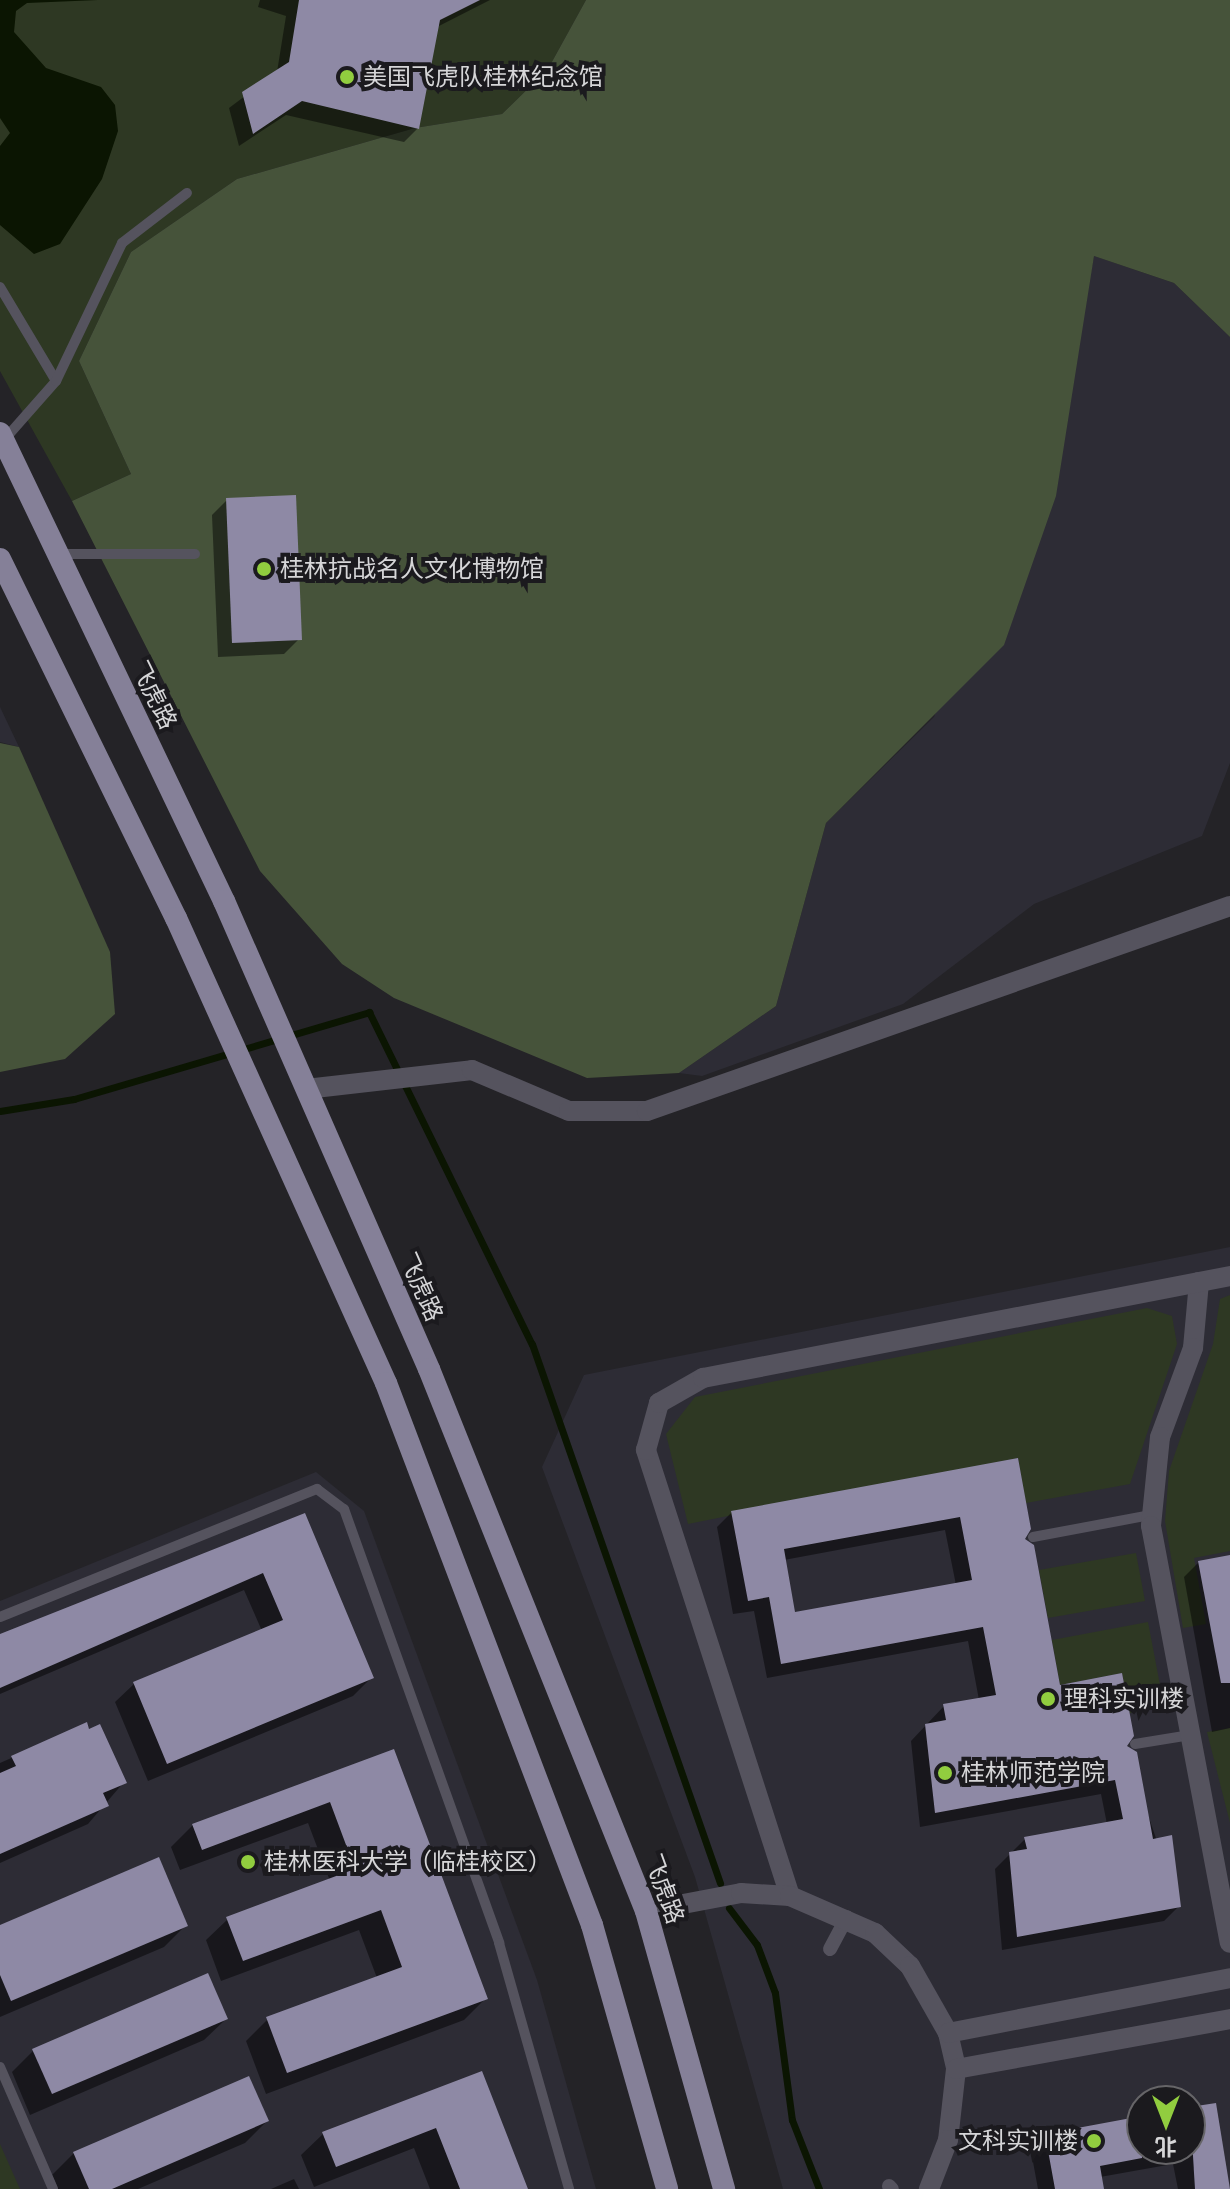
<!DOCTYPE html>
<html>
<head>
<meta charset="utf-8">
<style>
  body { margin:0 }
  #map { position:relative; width:1230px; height:2189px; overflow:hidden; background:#242327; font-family:"Public Sans","Noto Sans SC",sans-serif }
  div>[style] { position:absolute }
  .built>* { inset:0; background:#2d2c35 }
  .green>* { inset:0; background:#2e3823 }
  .forest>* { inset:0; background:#46533a }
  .water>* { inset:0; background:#0b1502 }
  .shadow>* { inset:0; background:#0007 }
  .stream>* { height:7px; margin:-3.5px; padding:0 3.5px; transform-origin:3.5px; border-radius:3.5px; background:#0b1502 }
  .building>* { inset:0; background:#8e89a5 }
  .service>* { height:10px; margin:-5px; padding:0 5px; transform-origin:5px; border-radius:5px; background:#55535e }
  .pedestrian>* { height:14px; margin:-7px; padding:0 7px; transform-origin:7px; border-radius:7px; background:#55535e }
  .minor>* { height:20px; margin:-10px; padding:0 10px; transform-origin:10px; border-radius:10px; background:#55535e }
  .primary>* { height:22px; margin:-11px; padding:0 11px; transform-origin:11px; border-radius:11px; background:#858098 }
  .dots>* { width:22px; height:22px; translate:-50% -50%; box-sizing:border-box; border:4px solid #1b1a1e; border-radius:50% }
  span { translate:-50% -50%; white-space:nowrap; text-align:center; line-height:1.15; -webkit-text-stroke:8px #1b1a1e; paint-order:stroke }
  .poi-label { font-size:24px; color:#d6d6d8 }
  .left { translate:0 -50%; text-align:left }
  .right { translate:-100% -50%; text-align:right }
  .street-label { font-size:24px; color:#d6d6d8 }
  .north { position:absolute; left:1126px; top:2085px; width:80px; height:80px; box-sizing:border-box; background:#1b1a1e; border:2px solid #666568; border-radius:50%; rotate:180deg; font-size:22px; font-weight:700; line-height:32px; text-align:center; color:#d6d6d8 }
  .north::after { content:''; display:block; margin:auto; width:28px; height:36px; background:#91cd3f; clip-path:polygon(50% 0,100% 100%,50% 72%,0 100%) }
</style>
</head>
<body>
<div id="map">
  <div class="built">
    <i style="clip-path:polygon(1094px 256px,1174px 283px,1230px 337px,1230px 763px,1202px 836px,1034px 904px,903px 1004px,702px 1076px,679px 1073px,776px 1006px,826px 823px,934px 717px,1081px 324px)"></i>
    <i style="clip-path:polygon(0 707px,19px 747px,0 742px)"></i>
    <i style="clip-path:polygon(evenodd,1230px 1247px,1230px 2189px,783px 2189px,695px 1877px,542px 1467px,584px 1375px,1230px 1247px,1142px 2101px,1190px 2101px,1190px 2149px,1142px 2149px,1142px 2101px)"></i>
    <i style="clip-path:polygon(316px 1472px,364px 1511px,537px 1980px,596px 2189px,0 2189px,0 1601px)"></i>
  </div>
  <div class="green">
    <i style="clip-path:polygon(0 0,586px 0,548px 69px,502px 114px,415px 128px,237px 179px,131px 252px,79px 361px,131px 474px,72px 501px,0 371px)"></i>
    <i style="clip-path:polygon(1230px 1295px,1230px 1551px,1194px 1558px,1206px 1624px,1183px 1628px,1165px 1521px,1169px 1471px,1213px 1344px,1220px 1299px)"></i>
    <i style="clip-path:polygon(1147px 1308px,1172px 1316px,1177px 1344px,1130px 1484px,1026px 1503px,1018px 1458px,688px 1524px,666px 1434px,695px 1397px)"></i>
    <i style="clip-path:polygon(1136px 1553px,1145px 1601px,1048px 1618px,1039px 1570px)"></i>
    <i style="clip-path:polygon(1148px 1622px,1164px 1706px,1130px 1713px,1122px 1673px,1060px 1685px,1052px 1640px)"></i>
    <i style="clip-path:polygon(1230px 1728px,1230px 1823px,1207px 1732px)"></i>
    <i style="clip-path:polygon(0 2144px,20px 2189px,0 2189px)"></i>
  </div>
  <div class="forest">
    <i style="clip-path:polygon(586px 0,1230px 0,1230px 337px,1174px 283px,1094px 256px,1056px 496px,1004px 645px,826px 823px,776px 1006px,679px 1073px,587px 1078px,394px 998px,342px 964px,260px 871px,72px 501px,131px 474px,79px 361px,131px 252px,237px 179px,415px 128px,502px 114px,548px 69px)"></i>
    <i style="clip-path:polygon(0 743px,19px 747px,110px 952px,115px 1014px,65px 1059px,0 1072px)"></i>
  </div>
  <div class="water">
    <i style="clip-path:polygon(0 0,98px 0,27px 3px,16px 11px,14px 32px,46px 68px,101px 87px,115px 105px,118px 131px,102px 179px,60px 244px,34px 254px,0 225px,0 146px,10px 133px,0 118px)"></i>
  </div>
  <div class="shadow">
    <i style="clip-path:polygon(260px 0,490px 0,437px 27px,418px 128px,404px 142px,286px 115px,239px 146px,229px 108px,277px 72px,286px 16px,258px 7px)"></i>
    <i style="clip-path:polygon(227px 500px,299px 639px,284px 654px,218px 657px,212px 515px)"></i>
    <i style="clip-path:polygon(evenodd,1016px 1460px,1023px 1540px,1058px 1687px,1125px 1747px,1179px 1906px,1164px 1921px,1002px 1950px,995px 1869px,1025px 1839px,1107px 1824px,1101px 1794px,920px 1827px,911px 1741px,944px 1706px,979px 1700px,968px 1641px,767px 1678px,754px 1611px,733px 1614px,717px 1527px,732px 1512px,1016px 1460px,945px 1530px,956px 1585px,794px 1614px,784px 1560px,945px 1530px)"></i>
    <i style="clip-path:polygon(304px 1515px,372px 1677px,353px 1696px,148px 1781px,115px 1702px,134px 1684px,262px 1631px,244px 1590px,0 1694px,0 1636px)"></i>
    <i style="clip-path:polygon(1230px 1557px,1230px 1728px,1212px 1732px,1184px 1577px,1199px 1562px)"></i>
    <i style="clip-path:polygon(86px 1725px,124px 1782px,88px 1824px,0 1863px,0 1763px)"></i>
    <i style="clip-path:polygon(393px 1752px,486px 1998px,464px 2020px,266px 2094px,246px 2041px,268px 2019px,377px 1978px,359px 1930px,221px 1981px,206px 1940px,228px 1919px,330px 1881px,308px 1823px,180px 1870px,171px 1847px,193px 1825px)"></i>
    <i style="clip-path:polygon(186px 1925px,164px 1947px,0 2017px,0 1927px)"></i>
    <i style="clip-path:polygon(226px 2019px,204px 2040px,30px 2115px,12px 2072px,34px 2050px)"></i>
    <i style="clip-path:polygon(481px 2073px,526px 2189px,430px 2189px,414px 2148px,314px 2187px,301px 2155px,323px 2134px)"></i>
    <i style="clip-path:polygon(1214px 2105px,1230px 2189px,1178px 2189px,1173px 2164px,1100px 2177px,1102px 2189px,1038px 2189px,1031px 2151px,1046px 2136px,1142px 2118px,1142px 2149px,1190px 2149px,1190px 2109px)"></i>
    <i style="clip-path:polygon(267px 2121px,245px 2143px,138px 2189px,58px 2189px,52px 2175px,74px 2153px)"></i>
    <i style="clip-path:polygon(294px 2179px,299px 2189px,271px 2189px)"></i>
  </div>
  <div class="stream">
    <i style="left:0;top:1111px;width:75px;rotate:-9.2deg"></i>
    <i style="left:74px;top:1099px;width:308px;rotate:-16.4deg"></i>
    <i style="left:369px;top:1012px;width:370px;rotate:63.9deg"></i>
    <i style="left:532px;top:1344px;width:571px;rotate:70.77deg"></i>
    <i style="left:729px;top:1908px;width:46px;rotate:52.9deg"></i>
    <i style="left:757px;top:1945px;width:51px;rotate:69.4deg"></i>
    <i style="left:775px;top:1993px;width:128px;rotate:82.4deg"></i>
    <i style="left:792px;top:2120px;width:74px;rotate:68.6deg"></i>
  </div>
  <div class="building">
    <i style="clip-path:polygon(299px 0,480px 0,440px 20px,419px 129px,302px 101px,253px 134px,242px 92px,289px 62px)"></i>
    <i style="clip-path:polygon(296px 495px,302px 640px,232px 643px,226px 498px)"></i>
    <i style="clip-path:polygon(evenodd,1018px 1458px,1031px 1529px,1025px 1539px,1034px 1545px,1060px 1685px,1122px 1673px,1134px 1736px,1127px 1746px,1137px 1752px,1153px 1839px,1172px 1835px,1181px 1907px,1017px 1937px,1009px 1852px,1027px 1849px,1024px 1837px,1123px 1819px,1115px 1780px,935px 1813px,925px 1724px,946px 1720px,943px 1704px,996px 1695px,983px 1627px,781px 1664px,769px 1597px,748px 1601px,731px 1511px,1018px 1458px,960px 1517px,972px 1580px,795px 1612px,784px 1549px,960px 1517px)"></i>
    <i style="clip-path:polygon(305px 1513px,374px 1678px,167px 1764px,133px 1682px,283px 1620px,263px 1573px,0 1688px,0 1634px)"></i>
    <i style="clip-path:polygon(1230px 1555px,1230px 1683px,1221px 1683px,1198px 1561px)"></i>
    <i style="clip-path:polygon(87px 1722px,89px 1729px,100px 1724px,127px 1783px,103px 1793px,109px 1806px,0 1854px,0 1773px,16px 1766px,11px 1756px)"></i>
    <i style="clip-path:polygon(394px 1749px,488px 1999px,287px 2073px,266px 2017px,402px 1967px,381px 1910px,243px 1961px,226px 1917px,355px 1869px,330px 1802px,202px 1850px,192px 1824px)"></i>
    <i style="clip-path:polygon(159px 1857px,188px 1926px,11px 2001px,0 1975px,0 1925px)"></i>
    <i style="clip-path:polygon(208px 1973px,228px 2019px,52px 2094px,32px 2049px)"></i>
    <i style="clip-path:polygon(482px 2071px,528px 2189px,460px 2189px,436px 2128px,336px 2167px,322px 2132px)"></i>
    <i style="clip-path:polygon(249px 2076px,269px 2121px,112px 2189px,89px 2189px,73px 2152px)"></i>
    <i style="clip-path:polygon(1216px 2103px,1230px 2189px,1195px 2189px,1190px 2107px)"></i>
    <i style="clip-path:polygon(1142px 2116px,1142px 2158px,1100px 2166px,1104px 2189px,1055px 2189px,1045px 2134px)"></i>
  </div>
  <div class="service">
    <i style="left:0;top:287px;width:109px;rotate:59.2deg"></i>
    <i style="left:4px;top:440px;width:79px;rotate:-48.6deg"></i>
    <i style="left:56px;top:381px;width:153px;rotate:-64.4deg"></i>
    <i style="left:122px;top:243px;width:82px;rotate:-37.6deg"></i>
    <i style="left:58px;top:554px;width:137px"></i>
    <i style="left:1033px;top:1537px;width:120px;rotate:-10.6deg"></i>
    <i style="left:0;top:1617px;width:342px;rotate:-22deg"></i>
    <i style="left:317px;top:1489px;width:34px;rotate:37deg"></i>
    <i style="left:344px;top:1509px;width:461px;rotate:70.3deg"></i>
    <i style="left:499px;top:1943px;width:256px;rotate:74.1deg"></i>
    <i style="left:1135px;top:1744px;width:56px;rotate:-9.3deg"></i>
    <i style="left:0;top:2067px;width:133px;rotate:66.5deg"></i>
  </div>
  <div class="pedestrian">
    <i style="left:830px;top:1949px;width:36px;rotate:-62deg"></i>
    <i style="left:889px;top:2186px;width:4px;rotate:45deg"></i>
  </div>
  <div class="minor">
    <i style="left:306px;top:1089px;width:167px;rotate:-6.5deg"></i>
    <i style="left:472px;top:1070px;width:105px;rotate:22.9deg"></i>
    <i style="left:569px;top:1111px;width:78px"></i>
    <i style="left:647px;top:1111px;width:618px;rotate:-19.37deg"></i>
    <i style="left:1199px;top:1282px;width:66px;rotate:95.2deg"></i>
    <i style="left:1193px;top:1348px;width:95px;rotate:110.3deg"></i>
    <i style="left:1160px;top:1437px;width:89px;rotate:95.8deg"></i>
    <i style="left:1151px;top:1526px;width:424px;rotate:79.3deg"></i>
    <i style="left:790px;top:1896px;width:469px;rotate:-107.9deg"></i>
    <i style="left:646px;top:1450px;width:49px;rotate:-74.5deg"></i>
    <i style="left:659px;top:1403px;width:51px;rotate:-29.6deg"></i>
    <i style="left:703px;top:1378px;width:537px;rotate:-10.95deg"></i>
    <i style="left:646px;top:1911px;width:97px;rotate:-10.7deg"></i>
    <i style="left:741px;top:1893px;width:49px;rotate:3.5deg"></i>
    <i style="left:790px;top:1896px;width:93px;rotate:23.5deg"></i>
    <i style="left:875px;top:1933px;width:48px;rotate:43.3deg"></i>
    <i style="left:910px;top:1966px;width:77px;rotate:60.4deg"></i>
    <i style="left:948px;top:2033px;width:37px;rotate:77deg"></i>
    <i style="left:956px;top:2069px;width:71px;rotate:96.4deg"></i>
    <i style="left:948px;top:2140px;width:53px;rotate:111.2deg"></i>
    <i style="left:948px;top:2033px;width:287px;rotate:-11deg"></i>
    <i style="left:956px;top:2069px;width:279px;rotate:-10.3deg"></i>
  </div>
  <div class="primary">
    <i style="left:0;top:433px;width:519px;rotate:64.42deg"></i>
    <i style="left:224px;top:901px;width:511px;rotate:66.34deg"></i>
    <i style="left:429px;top:1369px;width:584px;rotate:68.18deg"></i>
    <i style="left:646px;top:1911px;width:289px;rotate:74.3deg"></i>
    <i style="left:0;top:559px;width:400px;rotate:63.9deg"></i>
    <i style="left:176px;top:918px;width:510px;rotate:65.7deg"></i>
    <i style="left:386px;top:1383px;width:580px;rotate:69.19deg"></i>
    <i style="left:592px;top:1925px;width:274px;rotate:74.1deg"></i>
  </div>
  <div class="dots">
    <i style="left:347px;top:77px;background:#91cd3f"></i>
    <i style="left:264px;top:569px;background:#91cd3f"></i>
    <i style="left:1048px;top:1699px;background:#91cd3f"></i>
    <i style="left:945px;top:1773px;background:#91cd3f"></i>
    <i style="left:248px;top:1862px;background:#91cd3f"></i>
    <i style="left:1094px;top:2141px;background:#91cd3f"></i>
  </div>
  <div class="poi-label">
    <span class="left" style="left:363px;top:77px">美国飞虎队桂林纪念馆</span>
    <span class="left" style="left:280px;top:569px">桂林抗战名人文化博物馆</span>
    <span class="left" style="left:1064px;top:1699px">理科实训楼</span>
    <span class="left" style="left:961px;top:1773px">桂林师范学院</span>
    <span class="left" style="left:264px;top:1862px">桂林医科大学（临桂校区）</span>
    <span class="right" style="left:1078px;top:2141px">文科实训楼</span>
  </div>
  <div class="street-label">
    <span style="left:154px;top:695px;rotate:64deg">飞虎路</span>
    <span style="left:421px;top:1287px;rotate:66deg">飞虎路</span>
    <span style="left:664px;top:1889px;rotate:70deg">飞虎路</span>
  </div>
  <div class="north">北</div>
</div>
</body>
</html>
